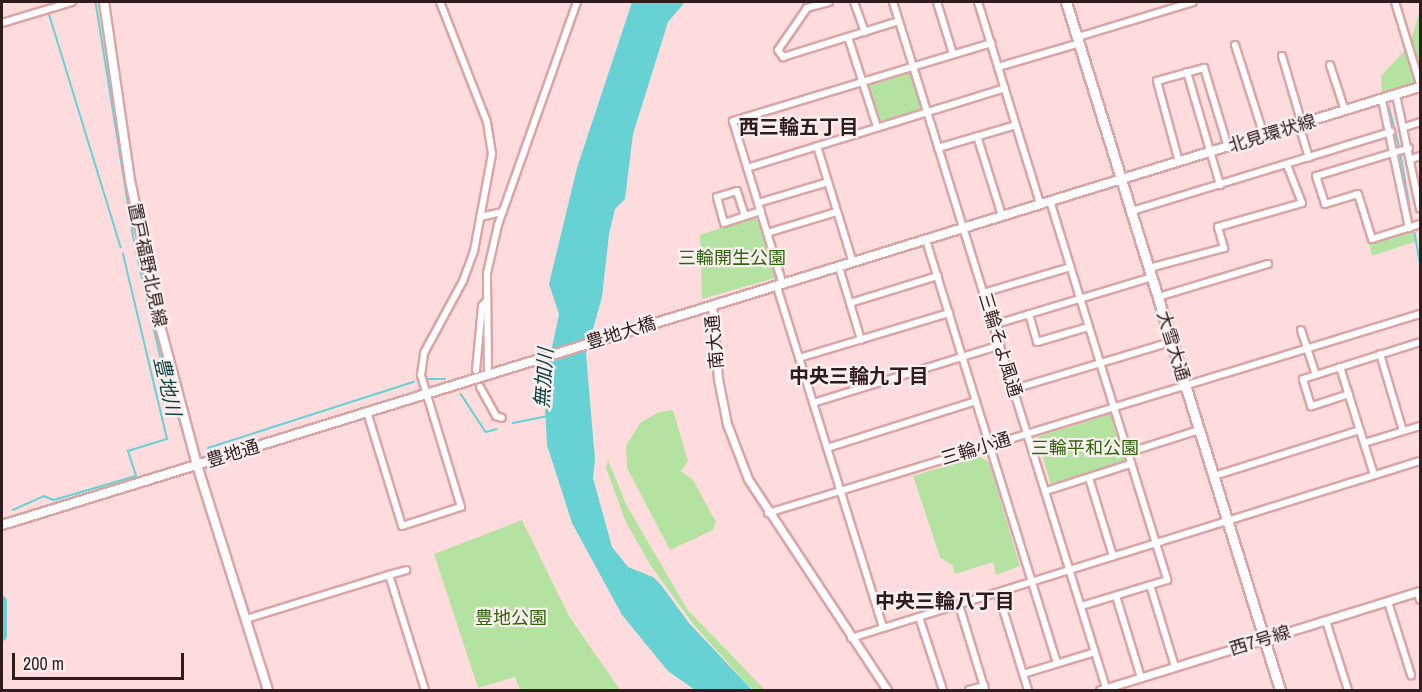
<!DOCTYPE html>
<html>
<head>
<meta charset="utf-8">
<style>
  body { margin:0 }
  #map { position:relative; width:1422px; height:692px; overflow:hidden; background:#fedcdd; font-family:"Archivo Narrow","Noto Sans JP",sans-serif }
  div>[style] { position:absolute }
  .green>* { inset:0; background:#b4e2a1 }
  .water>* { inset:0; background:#66d2d4 }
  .stream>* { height:1.5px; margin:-0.75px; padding:0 0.75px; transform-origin:0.75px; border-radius:0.75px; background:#66d2d4 }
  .river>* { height:10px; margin:-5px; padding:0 5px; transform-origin:5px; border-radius:5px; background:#66d2d4 }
  .roads { filter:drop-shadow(2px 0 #dba5a6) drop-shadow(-2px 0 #dba5a6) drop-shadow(0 2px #dba5a6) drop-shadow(0 -2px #dba5a6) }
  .minor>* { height:6px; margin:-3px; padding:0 3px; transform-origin:3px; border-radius:3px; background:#fff }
  .tertiary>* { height:7px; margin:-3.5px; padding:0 3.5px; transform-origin:3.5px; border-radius:3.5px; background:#fff }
  .secondary>* { height:8px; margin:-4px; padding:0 4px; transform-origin:4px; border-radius:4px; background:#fff }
  .trunk>* { height:9px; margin:-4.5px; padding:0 4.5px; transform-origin:4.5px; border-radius:4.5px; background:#fff }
  span { translate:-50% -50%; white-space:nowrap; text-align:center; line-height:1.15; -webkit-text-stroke:4.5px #fbf0f0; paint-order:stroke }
  .street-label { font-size:18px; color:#301c1c }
  .park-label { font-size:18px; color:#2f660c }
  .neighbourhood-label { font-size:20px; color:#301c1c; font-weight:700 }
  .water-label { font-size:20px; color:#093e3f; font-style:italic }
  .frame { position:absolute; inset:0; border:3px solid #301c1c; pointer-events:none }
  .scale { position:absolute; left:12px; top:653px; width:172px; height:27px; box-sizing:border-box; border:3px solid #301c1c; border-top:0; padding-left:8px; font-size:18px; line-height:21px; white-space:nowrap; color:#301c1c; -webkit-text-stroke:4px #fbf0f0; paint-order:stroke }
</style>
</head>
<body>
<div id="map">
  <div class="green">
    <i style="clip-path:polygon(1420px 10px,1420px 71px,1411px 90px,1382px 100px,1381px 76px,1409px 46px)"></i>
    <i style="clip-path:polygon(912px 69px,924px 111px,878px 124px,866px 84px)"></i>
    <i style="clip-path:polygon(759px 215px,778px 277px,702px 299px,700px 235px)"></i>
    <i style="clip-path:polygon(1412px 230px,1417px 241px,1372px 256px,1369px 243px)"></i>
    <i style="clip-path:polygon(673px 410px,688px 461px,681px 471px,693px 480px,716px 522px,713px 530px,670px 550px,627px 468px,626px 446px,640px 423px,659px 412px)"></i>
    <i style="clip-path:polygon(1110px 414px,1125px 462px,1051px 485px,1037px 437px)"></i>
    <i style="clip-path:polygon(978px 456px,989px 462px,1020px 566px,996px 575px,993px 562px,955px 574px,952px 565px,940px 557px,913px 476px)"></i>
    <i style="clip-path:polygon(608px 460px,626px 504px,687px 609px,765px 690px,753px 690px,745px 682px,694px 625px,649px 563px,625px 520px,606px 468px)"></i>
    <i style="clip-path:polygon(522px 520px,569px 616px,620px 690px,520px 690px,515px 677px,478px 688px,434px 554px)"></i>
  </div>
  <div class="water">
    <i style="clip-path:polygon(632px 2px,685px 2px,668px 22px,633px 134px,625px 199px,615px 209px,609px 234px,602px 297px,586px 354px,595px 460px,593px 478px,612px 547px,628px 567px,653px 577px,661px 585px,689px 623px,752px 690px,695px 690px,668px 671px,622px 615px,572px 523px,547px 445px,544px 386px,559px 314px,549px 284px,577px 168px)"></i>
  </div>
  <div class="stream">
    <i style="left:96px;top:2px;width:246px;rotate:80.9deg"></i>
    <i style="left:49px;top:13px;width:245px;rotate:72.9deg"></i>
    <i style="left:1389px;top:106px;width:40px;rotate:75.6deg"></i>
    <i style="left:1401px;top:155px;width:65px;rotate:80.2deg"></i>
    <i style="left:1415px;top:233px;width:29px;rotate:80deg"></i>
    <i style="left:136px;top:250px;width:120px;rotate:77deg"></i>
    <i style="left:163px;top:367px;width:91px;rotate:72.8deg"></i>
    <i style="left:427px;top:379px;width:18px"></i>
    <i style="left:461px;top:394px;width:45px;rotate:56.7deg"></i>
    <i style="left:486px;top:432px;width:11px;rotate:-15deg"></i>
    <i style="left:513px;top:423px;width:33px;rotate:-11deg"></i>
    <i style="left:208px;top:448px;width:216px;rotate:-17.8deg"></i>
    <i style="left:13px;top:510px;width:34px;rotate:-24deg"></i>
    <i style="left:44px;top:496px;width:11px;rotate:22deg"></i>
    <i style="left:54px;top:500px;width:85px;rotate:-16.3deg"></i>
    <i style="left:136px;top:476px;width:26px;rotate:-108deg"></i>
    <i style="left:128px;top:451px;width:41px;rotate:-17.1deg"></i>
    <i style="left:167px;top:439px;width:190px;rotate:-103.4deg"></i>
  </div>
  <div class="river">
    <i style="left:2px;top:601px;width:35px;rotate:90deg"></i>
  </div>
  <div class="roads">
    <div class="minor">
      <i style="left:829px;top:2px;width:23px;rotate:165deg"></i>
      <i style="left:807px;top:8px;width:51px;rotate:124.6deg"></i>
      <i style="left:778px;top:50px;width:9px;rotate:54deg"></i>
      <i style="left:783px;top:57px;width:121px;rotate:-17.2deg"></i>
      <i style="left:854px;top:2px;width:32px;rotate:70deg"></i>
      <i style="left:893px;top:2px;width:718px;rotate:72.75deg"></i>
      <i style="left:937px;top:2px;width:54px;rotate:72.9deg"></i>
      <i style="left:978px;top:2px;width:211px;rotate:72.9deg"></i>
      <i style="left:1395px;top:2px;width:86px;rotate:73deg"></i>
      <i style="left:2px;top:23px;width:73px;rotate:-16.7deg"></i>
      <i style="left:848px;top:37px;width:95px;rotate:72.1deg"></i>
      <i style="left:1078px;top:37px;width:120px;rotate:-16.9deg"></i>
      <i style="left:1235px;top:45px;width:96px;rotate:72.3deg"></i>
      <i style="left:1282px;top:56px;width:71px;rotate:73.6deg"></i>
      <i style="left:1330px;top:65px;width:48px;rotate:71.9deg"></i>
      <i style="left:998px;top:67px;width:85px;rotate:-16.3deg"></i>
      <i style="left:1187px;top:72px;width:118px;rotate:73.7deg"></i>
      <i style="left:1396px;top:95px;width:116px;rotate:78.1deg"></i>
      <i style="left:1382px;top:100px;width:131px;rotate:78.1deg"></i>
      <i style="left:1299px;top:125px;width:34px;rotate:73deg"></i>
      <i style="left:1405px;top:127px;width:16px;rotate:-18deg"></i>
      <i style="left:977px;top:136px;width:84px;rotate:72.6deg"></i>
      <i style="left:817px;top:146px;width:122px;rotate:72.9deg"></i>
      <i style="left:938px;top:148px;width:81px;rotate:-16.4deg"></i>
      <i style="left:1409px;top:148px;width:97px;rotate:163.2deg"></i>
      <i style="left:1316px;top:176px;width:29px;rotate:72deg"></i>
      <i style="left:1325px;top:204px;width:34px;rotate:-17deg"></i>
      <i style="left:1358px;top:194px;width:47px;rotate:72.7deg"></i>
      <i style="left:1372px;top:239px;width:50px;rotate:-17.4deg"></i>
      <i style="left:1412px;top:159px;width:9px;rotate:-21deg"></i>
      <i style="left:1179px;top:162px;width:84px;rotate:-105.2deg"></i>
      <i style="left:1157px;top:81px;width:49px;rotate:-15.5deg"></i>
      <i style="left:1204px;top:68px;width:83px;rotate:73.1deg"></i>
      <i style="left:747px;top:168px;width:270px;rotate:-17.2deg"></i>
      <i style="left:1050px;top:201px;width:397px;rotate:72.8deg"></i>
      <i style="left:1167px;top:580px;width:90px;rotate:163.2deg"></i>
      <i style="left:758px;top:203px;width:73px;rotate:-16.7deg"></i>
      <i style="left:1132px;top:211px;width:271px;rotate:-17deg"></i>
      <i style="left:745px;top:216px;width:26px;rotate:-108deg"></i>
      <i style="left:737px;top:191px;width:21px;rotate:163deg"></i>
      <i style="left:717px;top:197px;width:27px;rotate:75deg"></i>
      <i style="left:724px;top:223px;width:39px;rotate:-18deg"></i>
      <i style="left:480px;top:217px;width:23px;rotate:-13deg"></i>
      <i style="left:767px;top:233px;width:72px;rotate:-16.9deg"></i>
      <i style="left:926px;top:240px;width:443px;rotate:72.8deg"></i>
      <i style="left:839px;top:267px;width:76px;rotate:73.2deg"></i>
      <i style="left:1149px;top:268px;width:78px;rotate:-14.9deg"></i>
      <i style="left:1224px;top:248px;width:22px;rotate:-106deg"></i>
      <i style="left:1218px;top:227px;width:87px;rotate:-15.9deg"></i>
      <i style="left:1302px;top:203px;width:41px;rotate:-111.5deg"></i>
      <i style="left:783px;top:285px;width:171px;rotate:-107deg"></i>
      <i style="left:733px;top:121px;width:270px;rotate:-16.8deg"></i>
      <i style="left:777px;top:287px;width:357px;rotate:72.7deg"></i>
      <i style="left:983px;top:293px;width:91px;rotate:-16.6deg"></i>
      <i style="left:1158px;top:297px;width:115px;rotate:-16.7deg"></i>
      <i style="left:850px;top:303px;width:92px;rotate:-17.1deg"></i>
      <i style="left:1029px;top:314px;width:29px;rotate:74deg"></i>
      <i style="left:1037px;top:342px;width:53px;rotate:-16.4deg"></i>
      <i style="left:993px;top:325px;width:166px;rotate:-16.8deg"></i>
      <i style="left:1301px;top:330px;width:47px;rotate:71.6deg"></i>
      <i style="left:1380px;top:354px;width:80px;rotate:73.4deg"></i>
      <i style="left:799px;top:358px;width:157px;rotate:-16.7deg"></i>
      <i style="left:1340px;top:367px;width:113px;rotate:72.5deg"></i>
      <i style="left:476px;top:370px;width:64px;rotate:-84.6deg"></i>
      <i style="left:482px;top:306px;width:8px;rotate:-50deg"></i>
      <i style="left:488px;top:374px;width:101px;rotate:-90.6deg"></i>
      <i style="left:487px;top:273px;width:49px;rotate:-77.1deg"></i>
      <i style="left:498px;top:225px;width:237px;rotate:-70.5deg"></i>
      <i style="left:480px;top:387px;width:33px;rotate:61deg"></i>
      <i style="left:496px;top:416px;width:6px;rotate:18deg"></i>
      <i style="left:1014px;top:389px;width:164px;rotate:-16.7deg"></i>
      <i style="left:1349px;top:394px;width:40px;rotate:162deg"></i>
      <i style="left:1311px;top:406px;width:28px;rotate:-107deg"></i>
      <i style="left:1303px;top:379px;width:123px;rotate:-17.5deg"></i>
      <i style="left:813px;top:403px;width:196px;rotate:-17.2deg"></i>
      <i style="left:367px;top:412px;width:119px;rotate:72.9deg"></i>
      <i style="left:402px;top:526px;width:62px;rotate:-17.9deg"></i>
      <i style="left:461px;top:507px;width:138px;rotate:-106.9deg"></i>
      <i style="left:421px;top:375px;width:22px;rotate:-82deg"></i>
      <i style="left:424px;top:353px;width:82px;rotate:-61.6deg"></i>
      <i style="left:463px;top:281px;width:32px;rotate:-70deg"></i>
      <i style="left:474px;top:251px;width:99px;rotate:-79.5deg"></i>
      <i style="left:492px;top:154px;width:32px;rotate:-99deg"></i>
      <i style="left:487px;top:122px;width:129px;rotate:-111.4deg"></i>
      <i style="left:1364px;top:443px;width:59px;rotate:-16.9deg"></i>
      <i style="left:827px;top:448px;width:156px;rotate:-17.5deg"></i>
      <i style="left:1127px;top:453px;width:76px;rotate:-17.7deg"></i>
      <i style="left:1214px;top:476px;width:153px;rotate:-17.5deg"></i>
      <i style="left:1089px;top:478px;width:82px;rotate:72.9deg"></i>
      <i style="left:1046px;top:491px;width:88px;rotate:-17.8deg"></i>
      <i style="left:768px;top:513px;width:682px;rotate:-16.97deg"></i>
      <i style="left:389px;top:575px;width:18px;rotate:-16deg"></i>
      <i style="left:1150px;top:585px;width:86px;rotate:73deg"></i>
      <i style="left:1418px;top:592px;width:8px;rotate:76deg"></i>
      <i style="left:998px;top:593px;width:102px;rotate:72.8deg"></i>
      <i style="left:1116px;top:596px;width:86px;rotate:73deg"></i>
      <i style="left:1388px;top:602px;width:77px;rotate:72.5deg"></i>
      <i style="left:959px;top:605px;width:89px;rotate:73deg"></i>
      <i style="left:919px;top:617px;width:77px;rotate:71.8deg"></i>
      <i style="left:246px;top:619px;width:150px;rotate:-17.1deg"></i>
      <i style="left:389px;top:575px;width:121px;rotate:72.6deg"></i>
      <i style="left:1326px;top:621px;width:72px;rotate:72.3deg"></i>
      <i style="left:851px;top:638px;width:596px;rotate:-17.28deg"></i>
      <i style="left:1023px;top:674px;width:75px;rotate:-17deg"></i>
      <i style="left:969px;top:690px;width:16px;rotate:-15deg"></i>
    </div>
    <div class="tertiary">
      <i style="left:712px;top:306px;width:73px;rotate:85.3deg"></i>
      <i style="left:718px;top:379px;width:46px;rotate:78.7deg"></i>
      <i style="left:727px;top:424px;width:59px;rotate:69.1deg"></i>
      <i style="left:748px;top:479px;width:253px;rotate:56.6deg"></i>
      <i style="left:1100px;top:690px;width:335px;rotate:-17.2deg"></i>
    </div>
    <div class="secondary">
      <i style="left:104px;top:2px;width:180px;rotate:81.7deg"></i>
      <i style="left:130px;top:180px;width:145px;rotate:78.5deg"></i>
      <i style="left:159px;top:322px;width:148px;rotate:75.1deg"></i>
      <i style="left:197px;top:465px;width:236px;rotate:72.5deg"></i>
      <i style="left:2px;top:525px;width:1484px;rotate:-17.17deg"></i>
    </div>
    <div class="trunk">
      <i style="left:1066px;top:2px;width:721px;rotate:72.72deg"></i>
    </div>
  </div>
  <div class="street-label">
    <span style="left:1272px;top:134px;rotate:-17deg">北見環状線</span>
    <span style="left:147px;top:265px;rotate:78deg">置戸福野北見線</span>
    <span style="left:621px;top:333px;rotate:-17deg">豊地大橋</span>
    <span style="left:715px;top:342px;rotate:-95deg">南大通</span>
    <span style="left:1000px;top:345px;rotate:73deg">三輪そよ風通</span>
    <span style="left:1173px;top:346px;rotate:73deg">大雪大通</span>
    <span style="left:976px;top:449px;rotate:-17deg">三輪小通</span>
    <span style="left:233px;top:454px;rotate:-17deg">豊地通</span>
    <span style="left:1260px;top:641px;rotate:-17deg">西7号線</span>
  </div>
  <div class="park-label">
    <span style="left:732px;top:258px">三輪開生公園</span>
    <span style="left:1085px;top:448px">三輪平和公園</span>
    <span style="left:511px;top:618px">豊地公園</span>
  </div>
  <div class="neighbourhood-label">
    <span style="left:799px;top:126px">西三輪五丁目</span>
    <span style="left:859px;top:375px">中央三輪九丁目</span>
    <span style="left:945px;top:600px">中央三輪八丁目</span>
  </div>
  <div class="water-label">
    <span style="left:543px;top:378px;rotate:-86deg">無加川</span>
    <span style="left:168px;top:386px;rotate:77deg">豊地川</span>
  </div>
  <div class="frame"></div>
  <div class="scale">200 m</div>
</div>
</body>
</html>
